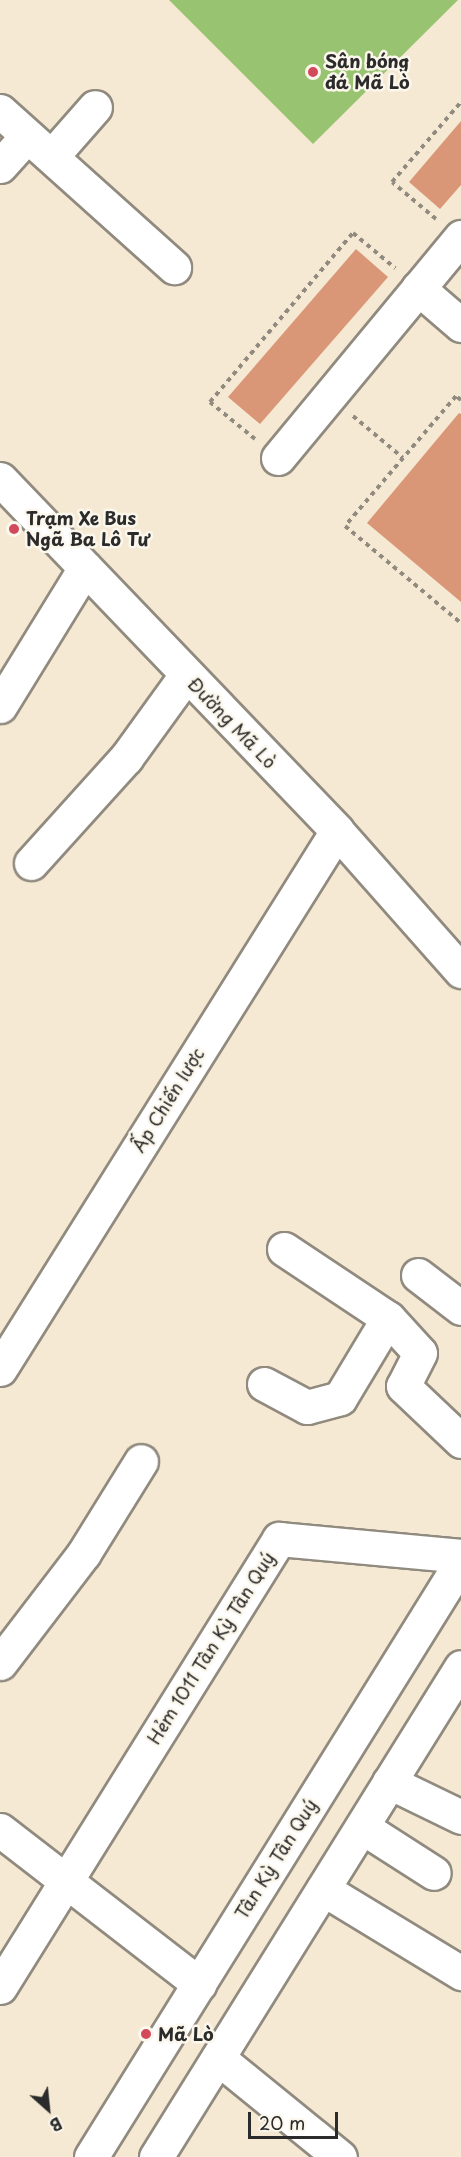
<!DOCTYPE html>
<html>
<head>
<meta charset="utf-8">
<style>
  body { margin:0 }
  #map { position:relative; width:461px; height:2157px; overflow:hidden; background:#f6e9d3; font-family:"Playpen Sans",sans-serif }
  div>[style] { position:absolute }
  .green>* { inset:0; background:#98c471 }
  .building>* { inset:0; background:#d99777 }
  .path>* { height:4px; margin-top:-2px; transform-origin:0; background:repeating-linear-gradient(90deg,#908a7f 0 4.5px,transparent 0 9px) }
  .roads { filter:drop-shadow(2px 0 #908a7f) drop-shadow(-2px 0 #908a7f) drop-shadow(0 2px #908a7f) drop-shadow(0 -2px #908a7f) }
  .minor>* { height:33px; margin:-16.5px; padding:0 16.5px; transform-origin:16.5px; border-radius:16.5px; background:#fff }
  .major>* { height:33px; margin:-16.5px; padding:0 16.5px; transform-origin:16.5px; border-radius:16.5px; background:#fff }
  .dots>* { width:16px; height:16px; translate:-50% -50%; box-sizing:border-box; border:3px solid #fbf7ec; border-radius:50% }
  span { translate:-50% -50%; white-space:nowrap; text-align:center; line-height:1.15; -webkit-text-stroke:5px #fbf7ec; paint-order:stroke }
  .poi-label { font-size:18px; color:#2b2b2b; font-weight:700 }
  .left { translate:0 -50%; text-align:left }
  .street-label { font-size:18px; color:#2b2b2b }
  .north { position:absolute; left:18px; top:2079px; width:60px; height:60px; -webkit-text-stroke:4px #fbf7ec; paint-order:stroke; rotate:153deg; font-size:16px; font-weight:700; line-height:24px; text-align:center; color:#2b2b2b }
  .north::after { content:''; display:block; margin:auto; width:21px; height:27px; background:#2b2b2b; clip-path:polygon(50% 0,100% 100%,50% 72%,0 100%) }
  .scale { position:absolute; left:248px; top:2112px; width:90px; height:27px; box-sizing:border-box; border:3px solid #2b2b2b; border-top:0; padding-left:8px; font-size:18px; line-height:21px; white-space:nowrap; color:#2b2b2b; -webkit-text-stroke:4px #fbf7ec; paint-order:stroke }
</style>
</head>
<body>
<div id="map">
  <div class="green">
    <i style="clip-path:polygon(169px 0,458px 0,313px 144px)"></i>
  </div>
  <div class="building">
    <i style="clip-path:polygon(461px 121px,461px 185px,440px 209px,409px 182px)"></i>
    <i style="clip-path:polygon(356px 249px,388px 277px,260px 424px,228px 397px)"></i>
    <i style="clip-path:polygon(459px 413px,461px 414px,461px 602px,367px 523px)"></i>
  </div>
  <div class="path">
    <i style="left:436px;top:219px;width:57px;rotate:-139.9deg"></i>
    <i style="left:392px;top:182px;width:106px;rotate:-49.2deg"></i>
    <i style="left:461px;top:400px;width:6px;rotate:-141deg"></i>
    <i style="left:456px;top:396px;width:171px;rotate:130.5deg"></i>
    <i style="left:345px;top:526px;width:151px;rotate:39.9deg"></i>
    <i style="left:353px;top:416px;width:65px;rotate:40deg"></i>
    <i style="left:255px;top:439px;width:58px;rotate:-140.6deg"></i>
    <i style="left:210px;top:402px;width:221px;rotate:-49.8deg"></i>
    <i style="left:353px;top:233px;width:55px;rotate:39.8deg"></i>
  </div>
  <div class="roads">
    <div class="minor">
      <i style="left:0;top:111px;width:234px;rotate:41.9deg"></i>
      <i style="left:52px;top:156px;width:65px;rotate:-48.7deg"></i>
      <i style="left:0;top:166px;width:40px;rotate:-48deg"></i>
      <i style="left:418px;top:288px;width:57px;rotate:40.7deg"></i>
      <i style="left:278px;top:458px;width:287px;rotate:-50.4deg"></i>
      <i style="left:0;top:706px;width:162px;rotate:-58.4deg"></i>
      <i style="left:31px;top:863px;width:142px;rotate:-47.9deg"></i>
      <i style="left:126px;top:758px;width:102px;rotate:-54.1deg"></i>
      <i style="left:284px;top:1249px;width:125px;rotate:33.6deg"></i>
      <i style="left:388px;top:1318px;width:47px;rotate:47.6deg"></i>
      <i style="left:420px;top:1353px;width:37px;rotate:117deg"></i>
      <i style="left:403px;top:1386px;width:80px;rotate:43.5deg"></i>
      <i style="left:418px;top:1275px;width:54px;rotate:37.5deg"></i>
      <i style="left:0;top:1369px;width:635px;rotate:-57.94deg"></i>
      <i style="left:264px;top:1384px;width:49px;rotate:28.1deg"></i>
      <i style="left:307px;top:1407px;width:34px;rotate:-15deg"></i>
      <i style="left:340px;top:1398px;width:93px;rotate:-59deg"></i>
      <i style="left:0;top:1663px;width:138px;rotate:-52.6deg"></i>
      <i style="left:84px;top:1553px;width:108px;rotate:-58.2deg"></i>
      <i style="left:389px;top:1782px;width:80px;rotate:25.9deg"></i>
      <i style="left:362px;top:1827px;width:85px;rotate:32.6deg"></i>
      <i style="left:0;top:1830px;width:252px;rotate:37.7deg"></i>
      <i style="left:323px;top:1889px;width:162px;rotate:31.3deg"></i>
      <i style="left:0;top:1987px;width:528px;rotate:-58.09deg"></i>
      <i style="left:279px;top:1539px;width:183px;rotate:5.3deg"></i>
      <i style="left:218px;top:2058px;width:157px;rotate:39.1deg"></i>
    </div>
    <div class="major">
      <i style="left:0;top:479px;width:487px;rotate:46.2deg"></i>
      <i style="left:337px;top:831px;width:187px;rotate:48.5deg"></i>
      <i style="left:91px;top:2157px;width:701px;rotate:-58.12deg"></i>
      <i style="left:156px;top:2157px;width:577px;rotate:-58.1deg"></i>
    </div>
  </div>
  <div class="dots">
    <i style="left:313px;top:72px;background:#d1495b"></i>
    <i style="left:14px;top:529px;background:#d1495b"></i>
    <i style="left:146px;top:2034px;background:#d1495b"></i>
  </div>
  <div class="poi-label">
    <span class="left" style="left:325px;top:72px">Sân bóng<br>đá Mã Lò</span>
    <span class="left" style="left:26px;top:529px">Trạm Xe Bus<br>Ngã Ba Lô Tư</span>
    <span class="left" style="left:158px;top:2034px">Mã Lò</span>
  </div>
  <div class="street-label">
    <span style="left:232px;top:723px;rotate:46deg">Đường Mã Lò</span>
    <span style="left:168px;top:1100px;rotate:-58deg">Ấp Chiến lược</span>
    <span style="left:211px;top:1648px;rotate:-58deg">Hẻm 1011 Tân Kỳ Tân Quý</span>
    <span style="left:276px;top:1859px;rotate:-58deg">Tân Kỳ Tân Quý</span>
  </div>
  <div class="north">B</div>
  <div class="scale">20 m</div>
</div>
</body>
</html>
